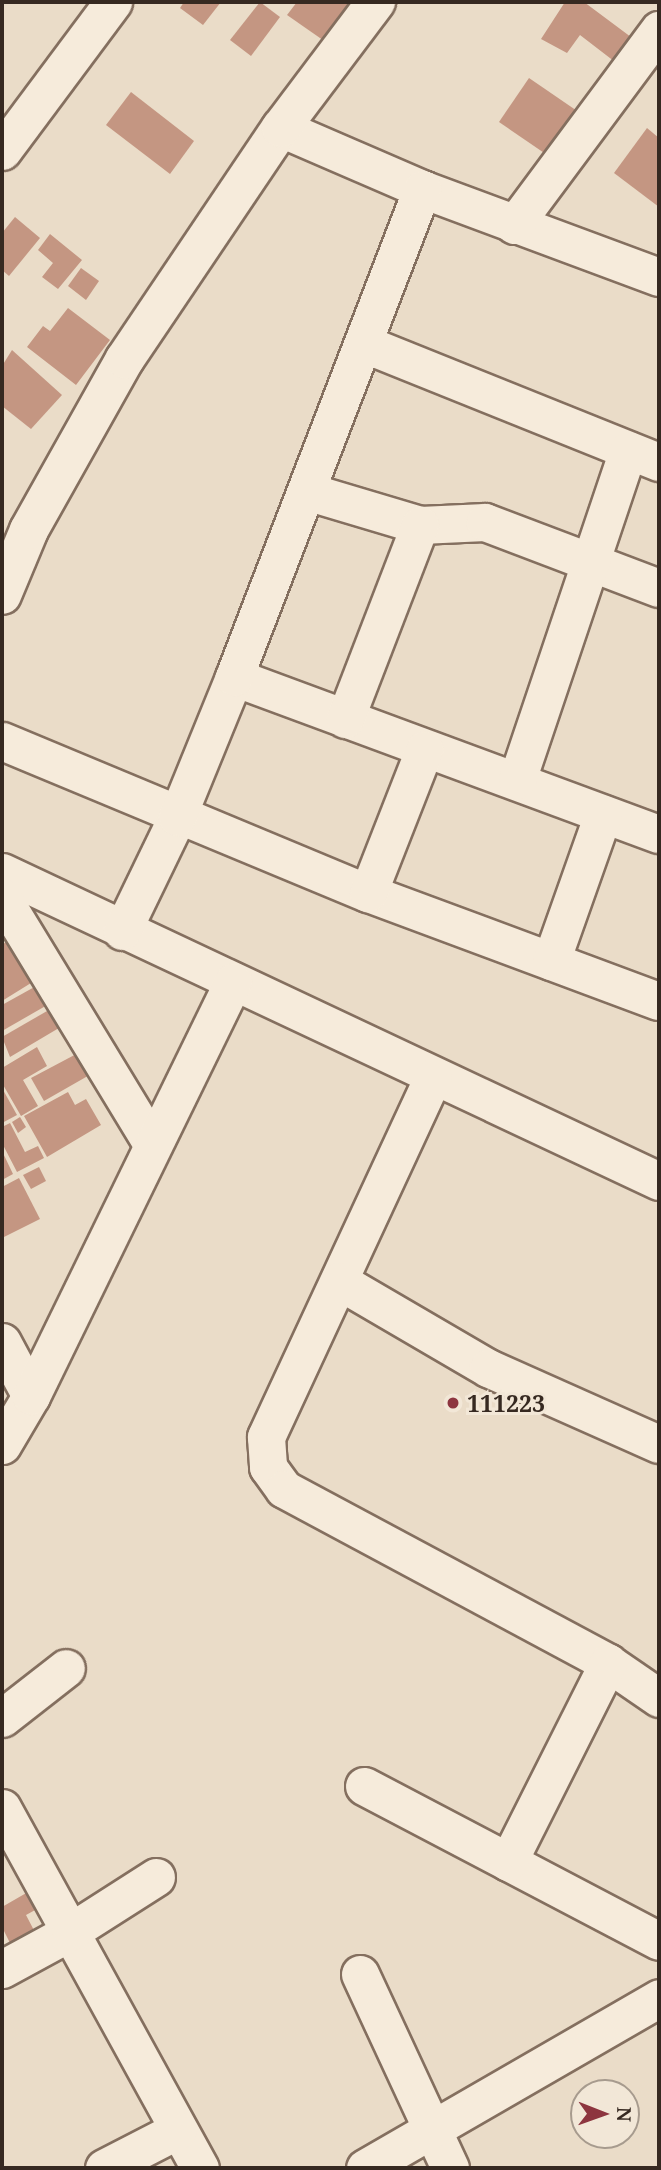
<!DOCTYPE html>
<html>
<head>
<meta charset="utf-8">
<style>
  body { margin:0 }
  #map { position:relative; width:661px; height:2170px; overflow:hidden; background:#eadcc8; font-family:"Noto Serif",serif }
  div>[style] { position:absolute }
  .building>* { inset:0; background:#c49682 }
  .roads { filter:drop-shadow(2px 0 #846f5f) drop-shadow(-2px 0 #846f5f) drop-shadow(0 2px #846f5f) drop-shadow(0 -2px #846f5f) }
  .minor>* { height:37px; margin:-18.5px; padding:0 18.5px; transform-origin:18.5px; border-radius:18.5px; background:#f6ebdb }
  .tertiary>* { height:38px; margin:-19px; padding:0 19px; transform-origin:19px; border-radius:19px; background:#f6ebdb }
  .dots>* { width:19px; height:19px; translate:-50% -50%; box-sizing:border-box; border:4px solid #f2e7d7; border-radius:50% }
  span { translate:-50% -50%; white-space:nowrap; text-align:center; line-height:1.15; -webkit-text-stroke:6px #f2e7d7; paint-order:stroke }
  .poi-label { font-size:23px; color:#362921; font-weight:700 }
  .left { translate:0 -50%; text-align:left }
  .frame { position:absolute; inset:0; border:4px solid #362921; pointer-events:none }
  .north { position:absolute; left:570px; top:2079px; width:70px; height:70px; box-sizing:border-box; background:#f2e7d7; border:2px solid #a79b8e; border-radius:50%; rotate:91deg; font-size:19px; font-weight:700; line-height:28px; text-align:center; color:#362921 }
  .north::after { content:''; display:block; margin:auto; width:24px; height:32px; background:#8d353f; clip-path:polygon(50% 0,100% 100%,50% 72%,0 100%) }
</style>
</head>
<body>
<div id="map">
  <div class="building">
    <i style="clip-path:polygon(184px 2px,221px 2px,203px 25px,180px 8px)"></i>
    <i style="clip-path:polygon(260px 2px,280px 17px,251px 56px,230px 40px)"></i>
    <i style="clip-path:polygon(297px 2px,364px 2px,330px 45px,287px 15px)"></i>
    <i style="clip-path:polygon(565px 2px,584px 2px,639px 43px,619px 65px,580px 35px,567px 53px,541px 39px)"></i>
    <i style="clip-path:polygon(529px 78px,583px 115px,553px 159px,499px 122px)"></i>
    <i style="clip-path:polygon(131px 92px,194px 141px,170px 174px,106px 125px)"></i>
    <i style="clip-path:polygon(647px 128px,659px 138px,659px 207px,614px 173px)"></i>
    <i style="clip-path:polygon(15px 217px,40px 238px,9px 276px,2px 270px,2px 233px)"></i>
    <i style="clip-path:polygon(50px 234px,82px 260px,58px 289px,42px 277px,53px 263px,38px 250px)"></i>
    <i style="clip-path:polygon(81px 268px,99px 281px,86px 300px,68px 286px)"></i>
    <i style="clip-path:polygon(68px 308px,110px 340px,76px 385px,27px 347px,43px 326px,50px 331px)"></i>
    <i style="clip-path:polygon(12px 350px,62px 395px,31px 429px,2px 406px,2px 366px)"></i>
    <i style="clip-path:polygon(6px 942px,31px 983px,2px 1001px,2px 945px)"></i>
    <i style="clip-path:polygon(38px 985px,49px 1004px,2px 1031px,2px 1005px)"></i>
    <i style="clip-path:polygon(54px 1007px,64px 1025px,10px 1057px,2px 1037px)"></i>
    <i style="clip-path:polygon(37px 1047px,47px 1066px,23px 1080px,38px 1106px,21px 1116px,2px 1083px,2px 1068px)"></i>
    <i style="clip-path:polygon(82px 1051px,93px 1073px,44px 1101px,31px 1078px)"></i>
    <i style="clip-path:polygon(2px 1088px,17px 1115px,2px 1123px)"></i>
    <i style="clip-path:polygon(68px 1092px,75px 1105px,86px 1099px,101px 1125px,47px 1157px,24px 1116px)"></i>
    <i style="clip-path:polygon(20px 1117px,26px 1127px,18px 1133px,12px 1122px)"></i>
    <i style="clip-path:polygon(10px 1123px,25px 1152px,38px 1146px,44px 1158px,17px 1172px,2px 1143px,2px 1127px)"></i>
    <i style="clip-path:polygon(2px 1151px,13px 1174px,2px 1180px)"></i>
    <i style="clip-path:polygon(39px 1167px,46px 1181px,31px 1189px,23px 1175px)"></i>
    <i style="clip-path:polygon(19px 1178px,40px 1219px,4px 1237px,2px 1187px)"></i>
    <i style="clip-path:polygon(28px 1892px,37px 1909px,26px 1915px,39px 1940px,15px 1953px,2px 1927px,2px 1907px)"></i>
  </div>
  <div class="roads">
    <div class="minor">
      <i style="left:281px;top:128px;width:154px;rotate:23.4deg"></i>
      <i style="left:422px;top:189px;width:253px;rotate:20.4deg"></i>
      <i style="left:2px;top:151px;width:186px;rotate:-53.3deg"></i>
      <i style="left:514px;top:225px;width:243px;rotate:-53.4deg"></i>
      <i style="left:365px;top:344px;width:317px;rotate:21.9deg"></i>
      <i style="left:306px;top:491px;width:119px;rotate:16.6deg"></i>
      <i style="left:420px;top:525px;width:65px;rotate:-2.6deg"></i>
      <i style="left:485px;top:522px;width:186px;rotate:20.8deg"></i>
      <i style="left:234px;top:677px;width:453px;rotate:20.3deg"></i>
      <i style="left:345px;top:719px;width:208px;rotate:-68.9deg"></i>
      <i style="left:2px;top:741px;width:396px;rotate:22.6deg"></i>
      <i style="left:368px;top:893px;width:310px;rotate:20.4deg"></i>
      <i style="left:517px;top:780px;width:348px;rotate:-71.4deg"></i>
      <i style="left:2px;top:872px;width:726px;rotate:25.19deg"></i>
      <i style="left:368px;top:893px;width:154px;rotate:-68.6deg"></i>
      <i style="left:2px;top:897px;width:290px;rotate:58.7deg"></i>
      <i style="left:122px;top:931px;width:127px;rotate:-64.2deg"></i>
      <i style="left:177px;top:817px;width:151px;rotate:-67.8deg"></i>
      <i style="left:234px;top:677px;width:523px;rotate:-68.93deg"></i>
      <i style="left:551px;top:961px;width:156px;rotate:-70.5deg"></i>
      <i style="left:433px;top:1077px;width:397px;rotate:114.9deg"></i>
      <i style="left:266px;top:1437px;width:30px;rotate:86deg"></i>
      <i style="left:268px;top:1467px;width:27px;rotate:54deg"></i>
      <i style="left:284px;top:1489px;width:368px;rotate:28.2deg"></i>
      <i style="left:608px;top:1663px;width:62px;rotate:34.5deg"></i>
      <i style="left:339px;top:1281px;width:173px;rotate:30.3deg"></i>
      <i style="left:488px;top:1368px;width:187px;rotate:24deg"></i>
      <i style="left:2px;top:1342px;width:61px;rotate:61.8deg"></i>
      <i style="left:2px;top:1445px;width:57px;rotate:-59.4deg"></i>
      <i style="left:31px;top:1396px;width:461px;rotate:-64deg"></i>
      <i style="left:2px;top:1718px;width:81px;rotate:-38deg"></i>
      <i style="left:364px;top:1786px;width:333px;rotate:27.7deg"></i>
      <i style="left:2px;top:1808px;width:411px;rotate:61.2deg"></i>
      <i style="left:508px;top:1862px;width:223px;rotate:-63.3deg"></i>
      <i style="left:2px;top:1969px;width:77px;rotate:-28.6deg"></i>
      <i style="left:70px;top:1932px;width:102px;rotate:-32.6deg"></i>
      <i style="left:360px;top:1974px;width:214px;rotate:65.1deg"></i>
      <i style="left:104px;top:2168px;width:83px;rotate:-27.2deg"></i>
      <i style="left:365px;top:2168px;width:340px;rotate:-30deg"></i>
    </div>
    <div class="tertiary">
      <i style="left:2px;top:595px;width:70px;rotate:-67.4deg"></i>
      <i style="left:29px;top:530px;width:196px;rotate:-60.7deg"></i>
      <i style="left:125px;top:359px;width:279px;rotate:-56deg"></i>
      <i style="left:281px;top:128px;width:158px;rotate:-53deg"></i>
    </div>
  </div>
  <div class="dots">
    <i style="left:453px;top:1403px;background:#8d353f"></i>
  </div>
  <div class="poi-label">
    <span class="left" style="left:467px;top:1403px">111223</span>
  </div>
  <div class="frame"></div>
  <div class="north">N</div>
</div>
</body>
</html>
